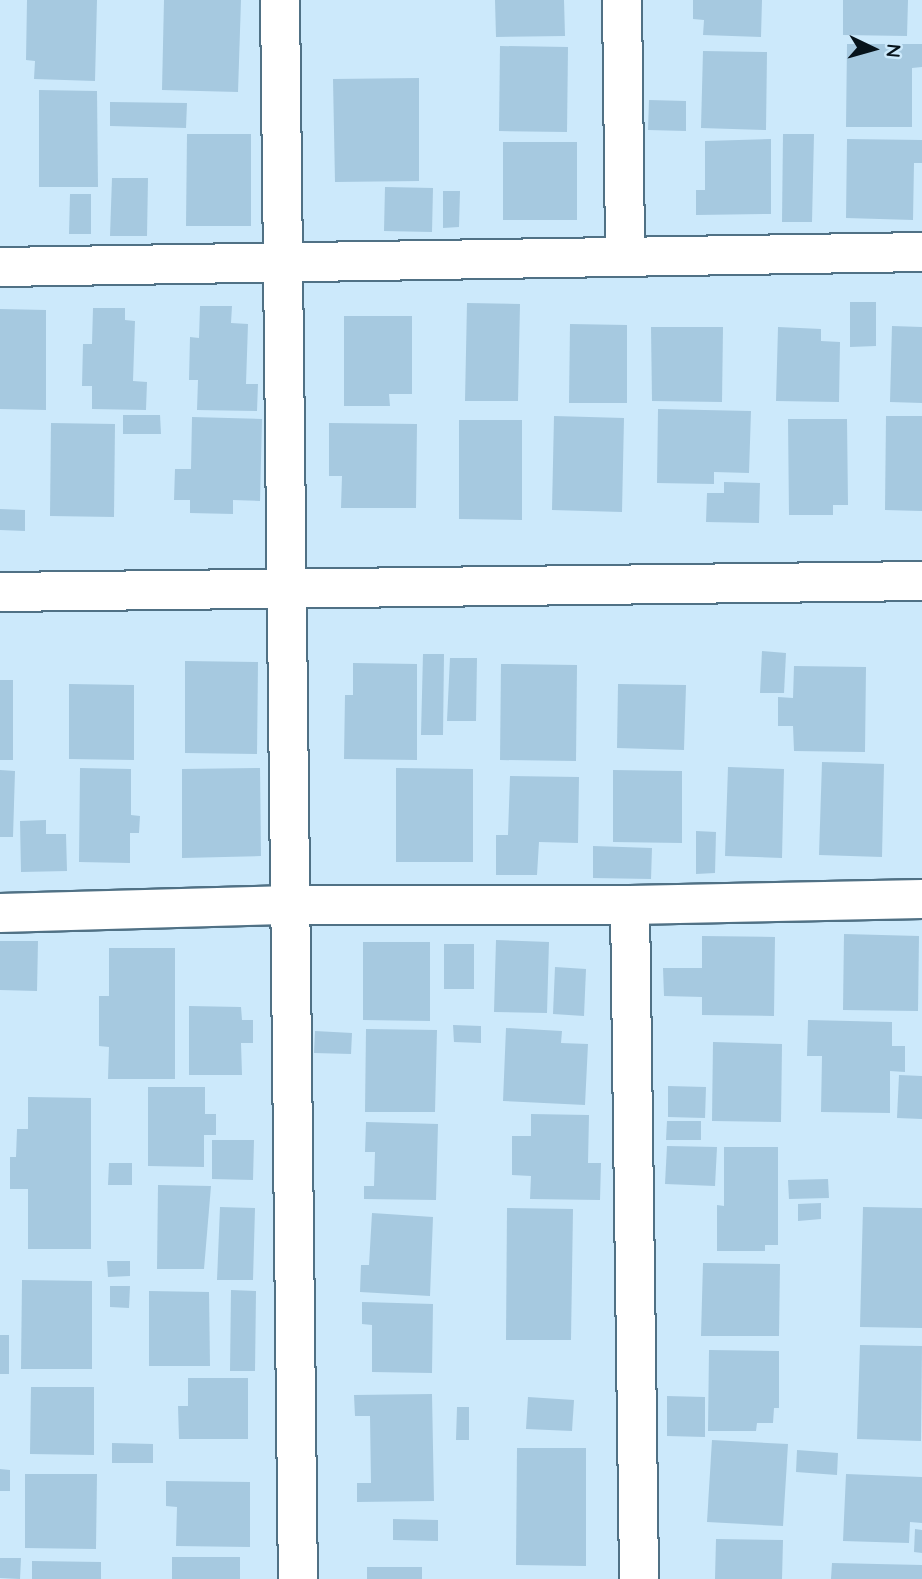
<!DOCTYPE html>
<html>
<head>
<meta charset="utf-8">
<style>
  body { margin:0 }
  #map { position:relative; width:922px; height:1579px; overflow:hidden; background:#cce9fb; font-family:Quicksand,sans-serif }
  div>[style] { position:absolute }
  .building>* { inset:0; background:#a6c9e0 }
  .roads { filter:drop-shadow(2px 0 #507185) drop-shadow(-2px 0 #507185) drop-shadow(0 2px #507185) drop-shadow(0 -2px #507185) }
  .minor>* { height:38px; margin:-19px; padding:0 19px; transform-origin:19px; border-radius:19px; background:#fff }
  .tertiary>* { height:38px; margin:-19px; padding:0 19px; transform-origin:19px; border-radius:19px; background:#fff }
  span { translate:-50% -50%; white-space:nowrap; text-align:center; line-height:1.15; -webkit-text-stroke:7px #cce9fb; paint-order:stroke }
  .north { position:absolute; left:838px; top:14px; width:70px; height:70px; -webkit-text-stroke:5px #cce9fb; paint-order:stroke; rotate:95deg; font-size:19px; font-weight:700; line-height:28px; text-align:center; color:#07131b }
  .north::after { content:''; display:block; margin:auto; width:24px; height:32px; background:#07131b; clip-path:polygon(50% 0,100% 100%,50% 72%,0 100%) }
</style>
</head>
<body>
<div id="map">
  <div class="building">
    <i style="clip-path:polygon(27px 0,97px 0,95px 81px,34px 79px,35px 61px,26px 60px)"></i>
    <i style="clip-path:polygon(164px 0,241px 0,238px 92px,162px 90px)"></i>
    <i style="clip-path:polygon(495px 0,564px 0,565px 36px,496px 37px)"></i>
    <i style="clip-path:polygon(693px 0,762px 0,761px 37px,703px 35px,704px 20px,693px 19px)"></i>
    <i style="clip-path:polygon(843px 0,908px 0,907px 36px,843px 35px)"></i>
    <i style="clip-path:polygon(847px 44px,922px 44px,922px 67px,912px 68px,912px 127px,846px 127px)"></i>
    <i style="clip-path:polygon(500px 46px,568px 47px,567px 132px,499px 131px)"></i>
    <i style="clip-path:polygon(703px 51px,767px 52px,766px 130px,701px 128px)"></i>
    <i style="clip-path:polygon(419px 78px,419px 181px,335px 182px,333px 79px)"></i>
    <i style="clip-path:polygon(39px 90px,97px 91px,98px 187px,39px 187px)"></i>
    <i style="clip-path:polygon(649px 100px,686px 101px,686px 131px,648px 130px)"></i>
    <i style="clip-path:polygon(110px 102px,187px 103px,186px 128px,110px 126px)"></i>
    <i style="clip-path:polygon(187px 134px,251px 134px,251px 226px,186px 226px)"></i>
    <i style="clip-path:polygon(783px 134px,814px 134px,812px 222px,782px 222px)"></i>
    <i style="clip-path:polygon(771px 139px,771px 214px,696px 215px,696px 190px,705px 190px,705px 141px)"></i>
    <i style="clip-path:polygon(847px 139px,922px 140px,922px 163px,914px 163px,913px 220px,846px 218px)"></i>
    <i style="clip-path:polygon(503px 142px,577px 142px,577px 220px,503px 220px)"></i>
    <i style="clip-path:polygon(112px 178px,148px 178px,147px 236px,110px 236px)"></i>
    <i style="clip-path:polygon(385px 187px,433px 188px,432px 232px,384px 231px)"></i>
    <i style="clip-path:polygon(443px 191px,460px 191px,459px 227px,443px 228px)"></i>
    <i style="clip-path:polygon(70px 194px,91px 194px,91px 234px,69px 234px)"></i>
    <i style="clip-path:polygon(850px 302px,876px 302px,876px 346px,850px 347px)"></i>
    <i style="clip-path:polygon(467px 303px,520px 304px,518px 401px,465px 401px)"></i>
    <i style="clip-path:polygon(200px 306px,232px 306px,231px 323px,248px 324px,246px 384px,258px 384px,257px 411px,197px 410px,198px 380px,189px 380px,190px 337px,199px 338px)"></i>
    <i style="clip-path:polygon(93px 308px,125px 308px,125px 320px,135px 321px,133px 381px,147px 382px,146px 410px,92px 409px,92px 386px,82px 386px,83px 344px,92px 344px)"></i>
    <i style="clip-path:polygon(0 309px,46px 310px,46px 410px,0 409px)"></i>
    <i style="clip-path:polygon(344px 316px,412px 316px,412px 394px,389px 394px,390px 406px,344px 406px)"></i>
    <i style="clip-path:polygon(570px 324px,627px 325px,627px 403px,569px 403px)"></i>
    <i style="clip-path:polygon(892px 326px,922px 327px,922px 403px,890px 402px)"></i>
    <i style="clip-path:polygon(651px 327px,723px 327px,722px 402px,652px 401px)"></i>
    <i style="clip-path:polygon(778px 327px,821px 329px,821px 341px,840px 342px,839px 402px,776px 401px)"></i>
    <i style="clip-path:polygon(658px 409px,751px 411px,749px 473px,714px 472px,714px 484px,657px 483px)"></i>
    <i style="clip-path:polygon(123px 415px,160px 415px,161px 434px,123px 434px)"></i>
    <i style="clip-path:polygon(554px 416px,624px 418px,622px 512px,552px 510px)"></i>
    <i style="clip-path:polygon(886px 416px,922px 416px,922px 511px,885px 510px)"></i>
    <i style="clip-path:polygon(192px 417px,262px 419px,260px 501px,233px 500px,233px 514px,190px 513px,190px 500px,174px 500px,175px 469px,191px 469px)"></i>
    <i style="clip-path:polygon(788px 419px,847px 419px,848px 505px,833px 505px,833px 515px,789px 515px)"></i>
    <i style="clip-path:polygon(459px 420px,522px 420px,522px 520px,459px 519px)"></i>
    <i style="clip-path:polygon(51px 423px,115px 424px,114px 517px,50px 516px)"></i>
    <i style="clip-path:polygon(329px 423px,417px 424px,416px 508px,341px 508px,342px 476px,329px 476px)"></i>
    <i style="clip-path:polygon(724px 482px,760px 483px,759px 523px,706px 522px,707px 493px,724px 493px)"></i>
    <i style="clip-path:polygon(0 509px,25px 510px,25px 531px,0 530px)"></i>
    <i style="clip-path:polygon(762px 651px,786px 653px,784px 693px,760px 693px)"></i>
    <i style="clip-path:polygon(423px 654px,444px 654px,443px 735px,421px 735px)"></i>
    <i style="clip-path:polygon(450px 658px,477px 658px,476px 721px,447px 721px)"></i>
    <i style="clip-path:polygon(185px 661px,258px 662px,257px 754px,185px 753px)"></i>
    <i style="clip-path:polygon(353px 663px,417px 664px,417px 760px,344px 759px,345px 695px,353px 695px)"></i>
    <i style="clip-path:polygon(501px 664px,577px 665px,576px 761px,500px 760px)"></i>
    <i style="clip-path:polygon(794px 666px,866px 667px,865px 752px,794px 751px,793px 726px,778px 726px,778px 697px,793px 698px)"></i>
    <i style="clip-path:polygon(0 680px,13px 680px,13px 760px,0 760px)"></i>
    <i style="clip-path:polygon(69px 684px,134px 685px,134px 760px,69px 759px)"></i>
    <i style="clip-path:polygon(618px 684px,686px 685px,684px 750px,617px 748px)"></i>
    <i style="clip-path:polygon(822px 762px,884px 764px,882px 857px,819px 855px)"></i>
    <i style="clip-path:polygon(728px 767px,784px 769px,782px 858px,725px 856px)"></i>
    <i style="clip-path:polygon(80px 768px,131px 769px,131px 815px,140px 816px,139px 833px,130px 833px,130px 863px,79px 862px)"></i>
    <i style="clip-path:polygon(260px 768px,261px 856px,182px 858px,182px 769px)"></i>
    <i style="clip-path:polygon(396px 768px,473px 769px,473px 862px,396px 862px)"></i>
    <i style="clip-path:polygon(0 770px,15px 771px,13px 837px,0 837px)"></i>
    <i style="clip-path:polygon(613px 770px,682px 771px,682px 843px,613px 842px)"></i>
    <i style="clip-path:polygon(510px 776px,579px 777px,578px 843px,539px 842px,537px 875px,496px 875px,496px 835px,508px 835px)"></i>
    <i style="clip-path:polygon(46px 820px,46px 834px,66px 834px,67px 871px,21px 872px,20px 821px)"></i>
    <i style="clip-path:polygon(696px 831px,716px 832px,715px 873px,696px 874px)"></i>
    <i style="clip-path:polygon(593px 846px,652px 848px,651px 879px,593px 878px)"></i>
    <i style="clip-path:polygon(844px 934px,919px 936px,918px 1011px,843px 1010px)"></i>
    <i style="clip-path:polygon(702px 936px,775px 937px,774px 1016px,702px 1015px,702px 997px,664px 996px,663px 968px,702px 968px)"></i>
    <i style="clip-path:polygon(496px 940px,549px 942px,547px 1013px,494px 1012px)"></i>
    <i style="clip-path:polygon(0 941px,38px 941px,37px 991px,0 990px)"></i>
    <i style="clip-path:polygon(363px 942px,430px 942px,430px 1021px,363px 1020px)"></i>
    <i style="clip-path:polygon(444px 944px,474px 944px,474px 989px,444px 989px)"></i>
    <i style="clip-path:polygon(109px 948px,175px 948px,175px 1079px,108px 1079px,109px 1047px,99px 1046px,99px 996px,109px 996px)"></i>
    <i style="clip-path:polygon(555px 967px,586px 969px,584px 1016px,553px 1014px)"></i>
    <i style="clip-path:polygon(189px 1006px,241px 1007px,242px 1020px,253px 1020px,253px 1043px,241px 1043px,242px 1075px,189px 1075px)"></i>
    <i style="clip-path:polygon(808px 1020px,892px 1022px,892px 1046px,905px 1046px,905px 1072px,890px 1071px,890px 1113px,821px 1112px,822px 1056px,807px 1056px)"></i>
    <i style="clip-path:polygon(453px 1025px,481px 1026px,481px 1043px,454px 1042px)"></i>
    <i style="clip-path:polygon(506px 1028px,562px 1031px,561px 1043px,588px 1044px,585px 1105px,503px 1101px)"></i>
    <i style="clip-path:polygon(366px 1029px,437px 1030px,435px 1112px,365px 1112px)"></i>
    <i style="clip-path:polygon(315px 1031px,352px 1033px,351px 1054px,314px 1053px)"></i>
    <i style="clip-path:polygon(713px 1042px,782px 1044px,781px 1122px,712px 1121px)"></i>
    <i style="clip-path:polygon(899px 1075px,922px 1076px,922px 1119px,897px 1118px)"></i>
    <i style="clip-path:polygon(668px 1086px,706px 1087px,705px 1118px,668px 1117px)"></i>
    <i style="clip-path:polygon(148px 1087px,205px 1087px,205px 1114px,216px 1114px,216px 1135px,204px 1135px,204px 1167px,148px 1166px)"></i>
    <i style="clip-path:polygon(28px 1097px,91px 1098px,91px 1249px,28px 1249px,28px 1189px,10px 1189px,10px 1157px,16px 1157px,17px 1129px,28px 1129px)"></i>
    <i style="clip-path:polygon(531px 1114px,589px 1115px,588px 1163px,601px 1163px,600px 1200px,530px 1199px,531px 1176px,512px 1175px,512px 1136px,531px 1136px)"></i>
    <i style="clip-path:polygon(667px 1121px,701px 1121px,701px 1140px,666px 1140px)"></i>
    <i style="clip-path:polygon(366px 1122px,438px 1124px,436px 1200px,364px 1199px,364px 1186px,374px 1186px,375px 1152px,365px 1152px)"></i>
    <i style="clip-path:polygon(212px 1140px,254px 1140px,253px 1180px,212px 1179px)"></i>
    <i style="clip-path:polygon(667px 1146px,717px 1147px,715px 1186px,665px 1184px)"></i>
    <i style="clip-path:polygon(724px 1147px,778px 1147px,778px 1245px,765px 1245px,765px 1251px,717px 1251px,717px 1205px,724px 1206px)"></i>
    <i style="clip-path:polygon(109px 1163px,132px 1163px,132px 1185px,108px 1185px)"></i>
    <i style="clip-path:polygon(828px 1179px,829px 1198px,789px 1199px,788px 1180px)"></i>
    <i style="clip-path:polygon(158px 1185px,211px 1186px,204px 1269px,157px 1269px)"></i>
    <i style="clip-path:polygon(821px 1203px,821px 1219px,798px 1221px,798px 1204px)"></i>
    <i style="clip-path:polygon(220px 1207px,255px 1208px,253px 1280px,217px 1280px)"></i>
    <i style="clip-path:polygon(863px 1207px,922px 1208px,922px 1328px,860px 1327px)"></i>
    <i style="clip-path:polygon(507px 1208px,573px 1209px,571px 1340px,506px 1340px)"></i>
    <i style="clip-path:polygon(372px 1213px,433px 1217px,430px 1296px,360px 1292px,361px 1265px,369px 1265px)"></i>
    <i style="clip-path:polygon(107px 1261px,130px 1261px,130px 1276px,108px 1277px)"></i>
    <i style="clip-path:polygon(703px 1263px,780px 1264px,779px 1336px,701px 1336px)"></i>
    <i style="clip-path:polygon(22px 1280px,92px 1281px,92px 1369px,21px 1369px)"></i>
    <i style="clip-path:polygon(110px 1286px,130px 1286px,129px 1308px,110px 1307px)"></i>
    <i style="clip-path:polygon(231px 1290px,256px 1291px,255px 1371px,230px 1371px)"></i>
    <i style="clip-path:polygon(149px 1291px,209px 1292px,210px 1366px,149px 1366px)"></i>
    <i style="clip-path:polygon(362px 1302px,433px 1304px,432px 1373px,372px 1372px,372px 1325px,362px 1324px)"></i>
    <i style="clip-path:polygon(0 1335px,9px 1335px,9px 1374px,0 1374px)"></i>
    <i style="clip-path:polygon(860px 1345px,922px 1346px,921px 1441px,857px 1439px)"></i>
    <i style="clip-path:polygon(709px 1350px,779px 1351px,779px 1408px,774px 1408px,773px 1423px,757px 1423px,756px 1431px,708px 1431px)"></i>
    <i style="clip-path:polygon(188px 1378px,248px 1378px,248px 1439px,179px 1439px,178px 1406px,188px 1406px)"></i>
    <i style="clip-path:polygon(31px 1387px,94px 1387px,94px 1455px,30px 1454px)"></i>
    <i style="clip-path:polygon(432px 1394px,434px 1501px,357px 1502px,357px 1483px,371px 1483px,370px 1416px,355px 1416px,354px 1395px)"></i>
    <i style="clip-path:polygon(667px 1396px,705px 1397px,705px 1437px,667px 1436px)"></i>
    <i style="clip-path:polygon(528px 1397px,574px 1400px,572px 1431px,526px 1429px)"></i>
    <i style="clip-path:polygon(457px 1407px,469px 1407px,469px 1440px,456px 1440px)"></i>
    <i style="clip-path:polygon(712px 1440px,788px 1444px,783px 1526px,707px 1522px)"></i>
    <i style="clip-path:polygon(112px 1443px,153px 1444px,153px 1463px,112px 1463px)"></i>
    <i style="clip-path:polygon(517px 1448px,586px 1448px,586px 1566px,516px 1565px)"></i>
    <i style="clip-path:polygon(797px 1450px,838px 1453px,837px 1475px,796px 1472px)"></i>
    <i style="clip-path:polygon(0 1469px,10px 1470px,10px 1491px,0 1491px)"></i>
    <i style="clip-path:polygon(25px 1474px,97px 1474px,96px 1549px,25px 1548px)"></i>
    <i style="clip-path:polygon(846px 1474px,922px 1477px,922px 1523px,910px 1522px,909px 1543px,843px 1541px)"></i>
    <i style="clip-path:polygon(166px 1481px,250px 1482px,250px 1547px,176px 1546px,177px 1507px,166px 1506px)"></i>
    <i style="clip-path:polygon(393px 1519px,438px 1520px,438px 1541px,393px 1540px)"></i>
    <i style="clip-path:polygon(915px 1529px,922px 1530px,922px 1553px,914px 1552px)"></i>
    <i style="clip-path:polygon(716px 1539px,783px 1540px,782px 1579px,715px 1579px)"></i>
    <i style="clip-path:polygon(172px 1557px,240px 1557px,240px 1579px,172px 1579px)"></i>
    <i style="clip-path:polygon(0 1558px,21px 1558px,20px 1579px,0 1578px)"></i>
    <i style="clip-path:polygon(32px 1561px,101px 1562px,101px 1579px,32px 1579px)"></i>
    <i style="clip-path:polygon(832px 1563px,922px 1565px,922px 1579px,831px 1579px)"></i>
    <i style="clip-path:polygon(367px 1567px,422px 1567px,422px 1579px,367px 1579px)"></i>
  </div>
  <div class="roads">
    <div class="minor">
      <i style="left:280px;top:0;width:1579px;rotate:89.35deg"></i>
      <i style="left:622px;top:0;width:257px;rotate:89.3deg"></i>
      <i style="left:0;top:267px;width:922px;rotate:-0.93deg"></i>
      <i style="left:630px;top:905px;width:674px;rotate:89.23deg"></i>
      <i style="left:0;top:913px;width:291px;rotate:-1.6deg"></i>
      <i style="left:291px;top:905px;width:339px"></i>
      <i style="left:630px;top:905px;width:292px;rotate:-1.2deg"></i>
    </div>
    <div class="tertiary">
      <i style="left:0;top:592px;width:922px;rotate:-0.68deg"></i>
    </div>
  </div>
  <div class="north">N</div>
</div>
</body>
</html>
